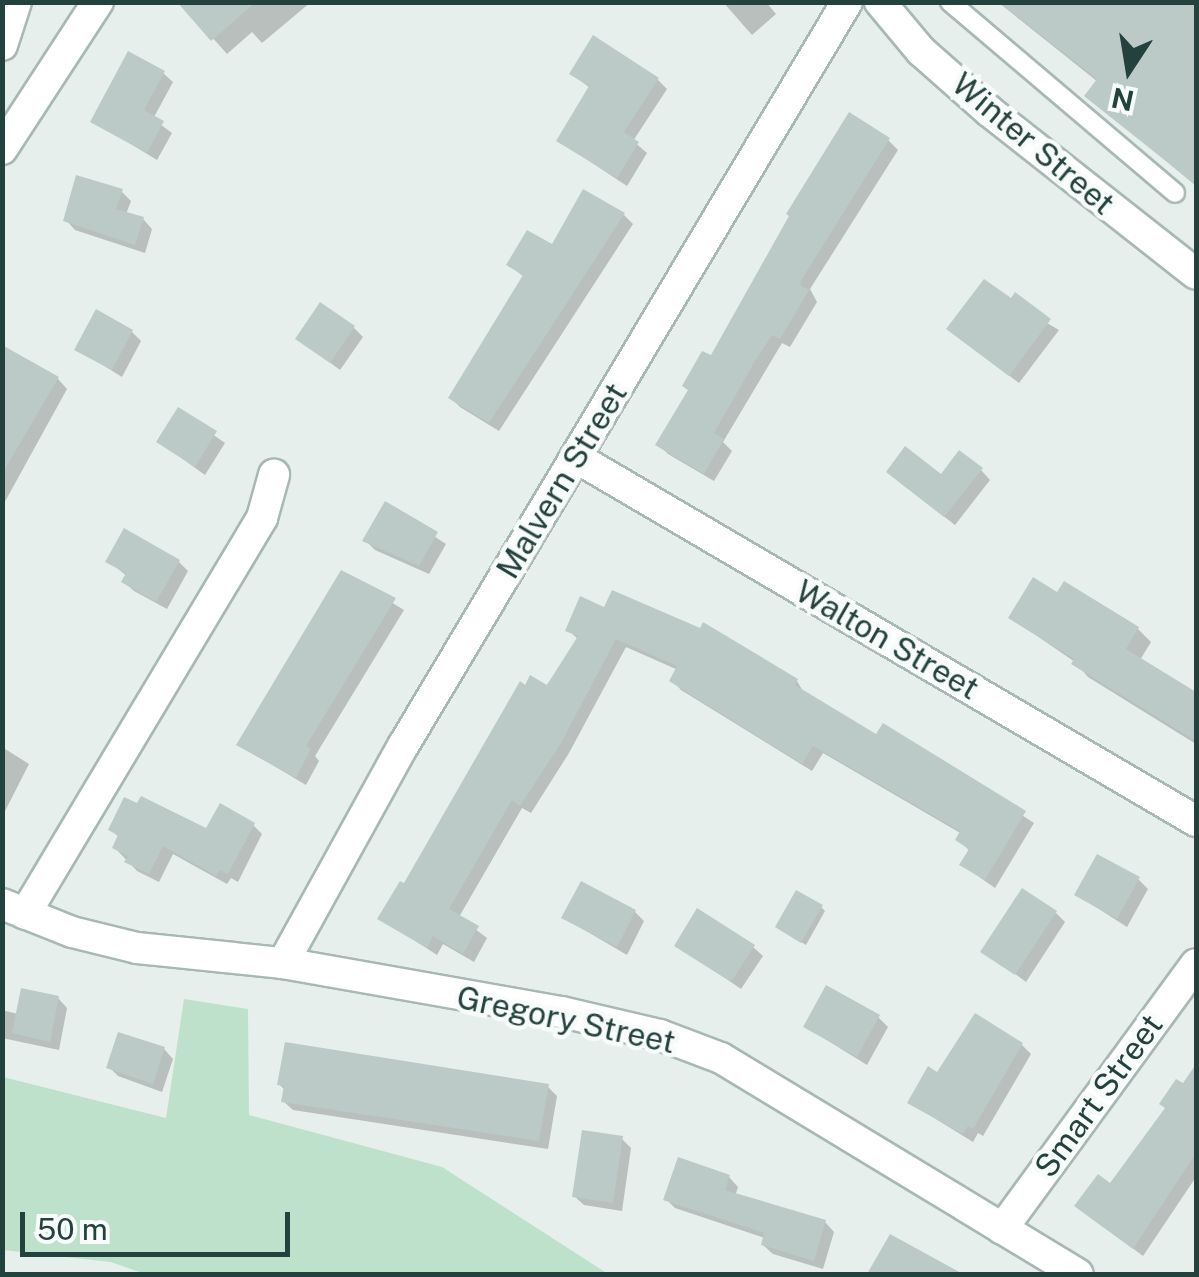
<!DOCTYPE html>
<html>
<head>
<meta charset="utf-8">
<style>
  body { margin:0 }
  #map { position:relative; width:1199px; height:1277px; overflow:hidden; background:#e6efec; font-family:"Public Sans",sans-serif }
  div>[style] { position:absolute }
  .green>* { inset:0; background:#bee1cc }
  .shadow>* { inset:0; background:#0003 }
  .building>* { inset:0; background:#bbcac6 }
  .roads { filter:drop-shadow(2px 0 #a8b8b4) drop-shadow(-2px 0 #a8b8b4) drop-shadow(0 2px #a8b8b4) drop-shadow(0 -2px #a8b8b4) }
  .service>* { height:18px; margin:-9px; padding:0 9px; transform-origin:9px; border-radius:9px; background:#fff }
  .minor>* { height:30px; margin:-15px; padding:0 15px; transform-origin:15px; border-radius:15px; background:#fff }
  .tertiary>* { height:30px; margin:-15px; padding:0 15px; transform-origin:15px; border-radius:15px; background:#fff }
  span { translate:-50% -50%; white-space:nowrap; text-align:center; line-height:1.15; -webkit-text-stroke:9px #f7fbf9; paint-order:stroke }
  .street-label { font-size:32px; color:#23423e }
  .frame { position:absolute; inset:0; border:5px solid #23423e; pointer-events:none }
  .north { position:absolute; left:1079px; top:20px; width:100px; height:100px; -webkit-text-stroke:8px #f7fbf9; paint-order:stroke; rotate:192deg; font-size:28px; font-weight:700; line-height:40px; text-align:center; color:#23423e }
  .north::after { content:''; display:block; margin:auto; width:35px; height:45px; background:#23423e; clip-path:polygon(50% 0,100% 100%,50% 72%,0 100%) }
  .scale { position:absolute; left:20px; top:1212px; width:270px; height:45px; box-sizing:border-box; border:5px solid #23423e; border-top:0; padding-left:12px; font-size:30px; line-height:35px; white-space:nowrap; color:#23423e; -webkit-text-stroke:8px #f7fbf9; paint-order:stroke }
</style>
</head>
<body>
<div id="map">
  <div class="green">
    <i style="clip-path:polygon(184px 999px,248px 1009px,249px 1115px,442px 1167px,605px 1272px,618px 1274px,145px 1274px,111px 1262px,3px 1250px,3px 1077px,166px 1118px)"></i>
  </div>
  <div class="shadow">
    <i style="clip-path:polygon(181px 2px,311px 2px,262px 43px,252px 32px,227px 54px)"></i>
    <i style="clip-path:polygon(723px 2px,766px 2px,776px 14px,752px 35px)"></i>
    <i style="clip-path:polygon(998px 2px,1196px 2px,1196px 186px,1087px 95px,1098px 82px)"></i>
    <i style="clip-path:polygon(163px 73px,173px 82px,153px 119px,172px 133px,157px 160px,93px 121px)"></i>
    <i style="clip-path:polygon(572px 74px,657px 79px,667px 89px,633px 141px,647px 153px,627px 186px,559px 141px,590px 88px)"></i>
    <i style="clip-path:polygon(888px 140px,898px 150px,810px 289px,817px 302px,790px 347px,782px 343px,723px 442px,732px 451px,714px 481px,668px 454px,658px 444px,712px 359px)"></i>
    <i style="clip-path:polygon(121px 191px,131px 201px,126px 214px,143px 219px,152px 229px,145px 253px,75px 230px,66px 220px)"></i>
    <i style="clip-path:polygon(624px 215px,633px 224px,499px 431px,460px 407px,451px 398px,524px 277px,509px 265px)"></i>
    <i style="clip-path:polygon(1011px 302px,1059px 330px,1019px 383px,959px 338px)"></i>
    <i style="clip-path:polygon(354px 328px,363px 337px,340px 370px,298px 339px)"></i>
    <i style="clip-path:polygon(132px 332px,141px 341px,122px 377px,77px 349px)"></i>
    <i style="clip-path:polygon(2px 378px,58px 379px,67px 389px,2px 507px)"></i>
    <i style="clip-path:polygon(179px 411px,225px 443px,205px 475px,159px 442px)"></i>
    <i style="clip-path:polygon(981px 470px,990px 480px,955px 525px,898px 481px)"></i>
    <i style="clip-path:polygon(386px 505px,446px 544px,429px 574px,375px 550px,365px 540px)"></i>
    <i style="clip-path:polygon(108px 561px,179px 562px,188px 571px,167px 609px,134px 591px,124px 582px,127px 576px)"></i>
    <i style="clip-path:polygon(342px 572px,404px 610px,315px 756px,319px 761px,306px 785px,239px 745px)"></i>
    <i style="clip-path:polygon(1064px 584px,1138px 629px,1151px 642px,1140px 660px,1196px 695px,1196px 744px,1088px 677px,1075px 662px,1011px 618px,1058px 596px)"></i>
    <i style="clip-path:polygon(581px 600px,797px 681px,804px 693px,877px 737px,884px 726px,1034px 823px,995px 888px,962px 865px,970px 851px,958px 840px,962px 834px,823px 753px,812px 771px,681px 690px,672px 680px,678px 670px,626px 647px,569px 753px,531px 813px,522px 808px,459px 917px,487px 938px,474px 962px,443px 944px,437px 955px,380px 918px,579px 640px,568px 630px)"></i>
    <i style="clip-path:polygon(2px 747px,29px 764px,2px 817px)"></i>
    <i style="clip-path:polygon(138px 807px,207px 831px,253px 825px,262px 834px,238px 882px,231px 878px,227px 884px,173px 854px,159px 882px,137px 871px,115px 848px,120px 838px,111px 830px)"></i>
    <i style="clip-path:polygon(1138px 879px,1148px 889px,1127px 927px,1077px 895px)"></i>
    <i style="clip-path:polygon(821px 907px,825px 911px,806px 945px,782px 931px)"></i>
    <i style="clip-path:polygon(635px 912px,644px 921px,627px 955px,564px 918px)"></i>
    <i style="clip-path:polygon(1056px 913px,1065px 922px,1026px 982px,984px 951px)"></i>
    <i style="clip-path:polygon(677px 945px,753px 947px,763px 956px,741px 989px)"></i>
    <i style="clip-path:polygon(58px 998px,67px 1008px,59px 1050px,2px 1038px,2px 1010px,18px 1014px)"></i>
    <i style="clip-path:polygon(878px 1017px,888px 1027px,867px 1065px,806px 1027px)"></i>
    <i style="clip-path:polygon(1022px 1045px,1031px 1054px,983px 1136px,978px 1133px,973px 1142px,910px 1103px,938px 1075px)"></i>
    <i style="clip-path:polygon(164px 1049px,173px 1059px,162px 1092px,118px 1076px,109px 1067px)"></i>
    <i style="clip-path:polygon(1192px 1075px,1196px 1078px,1196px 1177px,1143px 1256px,1077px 1206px,1111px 1187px)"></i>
    <i style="clip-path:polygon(279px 1084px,547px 1086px,557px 1096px,548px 1149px,293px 1110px,283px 1101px,285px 1090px)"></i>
    <i style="clip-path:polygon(622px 1139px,631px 1148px,622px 1211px,584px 1205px,574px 1196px)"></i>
    <i style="clip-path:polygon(729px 1177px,738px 1187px,735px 1196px,825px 1222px,834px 1232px,823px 1269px,773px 1254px,763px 1245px,765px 1238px,675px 1208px,666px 1199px)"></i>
  </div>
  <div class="building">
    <i style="clip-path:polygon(177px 2px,256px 2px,211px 41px)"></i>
    <i style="clip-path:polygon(999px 2px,1196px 2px,1196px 185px,1084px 96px,1097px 79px)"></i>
    <i style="clip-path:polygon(593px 35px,659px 78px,624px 132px,639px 142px,617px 178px,556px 141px,589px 86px,569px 74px)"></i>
    <i style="clip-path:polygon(128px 51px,165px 71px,144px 110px,164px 121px,147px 153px,90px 122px)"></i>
    <i style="clip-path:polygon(849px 112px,890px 138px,802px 279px,800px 285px,809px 290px,780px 339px,772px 335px,755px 361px,714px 433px,724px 439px,704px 474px,655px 445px,688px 390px,682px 386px,702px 351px,711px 355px,789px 216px,786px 214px)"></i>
    <i style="clip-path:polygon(76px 175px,123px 189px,116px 209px,144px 217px,135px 245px,63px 221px)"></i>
    <i style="clip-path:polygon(583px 189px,625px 213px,489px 423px,448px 398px,523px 275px,506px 265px,527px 230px,552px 244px)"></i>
    <i style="clip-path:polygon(984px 279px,1011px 298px,1015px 292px,1051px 319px,1009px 376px,946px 329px)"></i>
    <i style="clip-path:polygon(320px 302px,355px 326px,330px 363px,295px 339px)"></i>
    <i style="clip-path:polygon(96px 309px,133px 330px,112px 370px,74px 350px)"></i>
    <i style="clip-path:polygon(2px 345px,59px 377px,2px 474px)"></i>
    <i style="clip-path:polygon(178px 407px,217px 431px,195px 467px,156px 442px)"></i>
    <i style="clip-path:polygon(905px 446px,941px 474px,959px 450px,983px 468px,944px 517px,886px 472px)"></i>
    <i style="clip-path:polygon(385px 501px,438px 532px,419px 566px,362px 541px)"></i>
    <i style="clip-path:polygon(124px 528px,180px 560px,156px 602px,121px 582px,126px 573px,105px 562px)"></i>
    <i style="clip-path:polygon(341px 570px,396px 598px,306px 746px,311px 749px,296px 778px,236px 745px)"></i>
    <i style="clip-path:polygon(1033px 577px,1057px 592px,1064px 581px,1139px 627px,1126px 649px,1196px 692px,1196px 741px,1071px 664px,1074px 659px,1008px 618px)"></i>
    <i style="clip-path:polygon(612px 590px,700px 628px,703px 622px,798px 679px,795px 685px,876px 734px,883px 723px,1026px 811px,985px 880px,959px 865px,969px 849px,955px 840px,960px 831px,813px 746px,802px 764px,669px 681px,677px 666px,616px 639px,561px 743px,520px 806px,512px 800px,449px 909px,479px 926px,463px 954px,433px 936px,427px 948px,377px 919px,400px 881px,404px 883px,520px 681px,525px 685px,530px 675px,547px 685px,578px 636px,565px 631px,580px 596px,604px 607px)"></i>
    <i style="clip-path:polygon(141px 796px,206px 828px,220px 803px,255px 823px,228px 874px,220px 870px,216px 876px,163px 846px,149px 874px,124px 862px,128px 856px,112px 848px,118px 835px,108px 830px,124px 797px,137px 803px)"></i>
    <i style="clip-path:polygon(1097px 854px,1140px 877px,1117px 919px,1074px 895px)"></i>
    <i style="clip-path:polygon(581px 881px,636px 910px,617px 947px,561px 918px)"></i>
    <i style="clip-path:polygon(1022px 888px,1057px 911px,1015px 975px,980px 952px)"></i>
    <i style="clip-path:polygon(796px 890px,823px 905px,801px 943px,775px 927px)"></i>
    <i style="clip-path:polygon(697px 908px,755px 945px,731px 982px,674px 946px)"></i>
    <i style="clip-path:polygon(826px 985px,880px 1015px,857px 1057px,803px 1027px)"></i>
    <i style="clip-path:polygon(21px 988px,59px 996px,50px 1042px,12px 1033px)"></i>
    <i style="clip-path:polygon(975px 1013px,1023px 1043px,973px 1129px,968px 1126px,963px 1134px,907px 1103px,928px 1066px,937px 1072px)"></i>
    <i style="clip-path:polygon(118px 1032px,165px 1047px,153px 1084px,106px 1068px)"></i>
    <i style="clip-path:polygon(285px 1042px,549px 1084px,539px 1141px,281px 1102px,284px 1086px,277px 1085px)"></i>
    <i style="clip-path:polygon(1196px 1064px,1196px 1153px,1133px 1249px,1074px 1206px,1098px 1174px,1110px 1183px,1165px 1108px,1159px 1104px,1176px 1079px,1183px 1083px)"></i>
    <i style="clip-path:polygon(582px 1130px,623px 1136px,613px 1203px,572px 1197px)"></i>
    <i style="clip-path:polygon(678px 1157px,730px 1175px,725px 1190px,826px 1220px,814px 1261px,761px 1245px,764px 1233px,663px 1200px)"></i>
    <i style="clip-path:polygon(890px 1234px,963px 1274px,867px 1274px)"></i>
  </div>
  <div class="roads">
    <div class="service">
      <i style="left:950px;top:2px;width:295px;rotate:40.3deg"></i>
    </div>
    <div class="minor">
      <i style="left:880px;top:2px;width:64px;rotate:50.1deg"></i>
      <i style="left:921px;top:51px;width:91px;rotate:41.4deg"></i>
      <i style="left:989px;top:111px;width:263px;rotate:38.2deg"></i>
      <i style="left:2px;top:149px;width:176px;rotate:-56.9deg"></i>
      <i style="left:577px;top:458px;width:718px;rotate:30.39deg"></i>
      <i style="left:2px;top:904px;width:75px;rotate:21.8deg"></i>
      <i style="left:72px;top:932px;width:67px;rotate:13.8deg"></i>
      <i style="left:137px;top:948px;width:147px;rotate:5.9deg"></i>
      <i style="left:283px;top:963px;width:283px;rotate:10deg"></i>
      <i style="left:562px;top:1012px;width:101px;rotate:13.2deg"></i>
      <i style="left:660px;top:1035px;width:65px;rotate:20.7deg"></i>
      <i style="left:721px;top:1058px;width:417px;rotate:31.2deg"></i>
      <i style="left:25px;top:914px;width:462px;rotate:-59.1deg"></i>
      <i style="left:262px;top:518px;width:45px;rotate:-74.4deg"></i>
      <i style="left:283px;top:963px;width:248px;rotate:-61.1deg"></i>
      <i style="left:403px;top:746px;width:866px;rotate:-59.17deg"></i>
      <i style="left:1002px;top:1229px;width:328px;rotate:-53.8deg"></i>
    </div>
    <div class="tertiary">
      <i style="left:2px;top:45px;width:45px;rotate:-72deg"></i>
    </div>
  </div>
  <div class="street-label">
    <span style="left:1033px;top:144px;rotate:40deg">Winter Street</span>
    <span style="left:562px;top:481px;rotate:-59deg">Malvern Street</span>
    <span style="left:887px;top:640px;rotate:30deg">Walton Street</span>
    <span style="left:566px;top:1020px;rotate:12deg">Gregory Street</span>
    <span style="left:1099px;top:1096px;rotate:-54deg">Smart Street</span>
  </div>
  <div class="frame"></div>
  <div class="north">N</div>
  <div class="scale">50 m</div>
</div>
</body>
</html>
